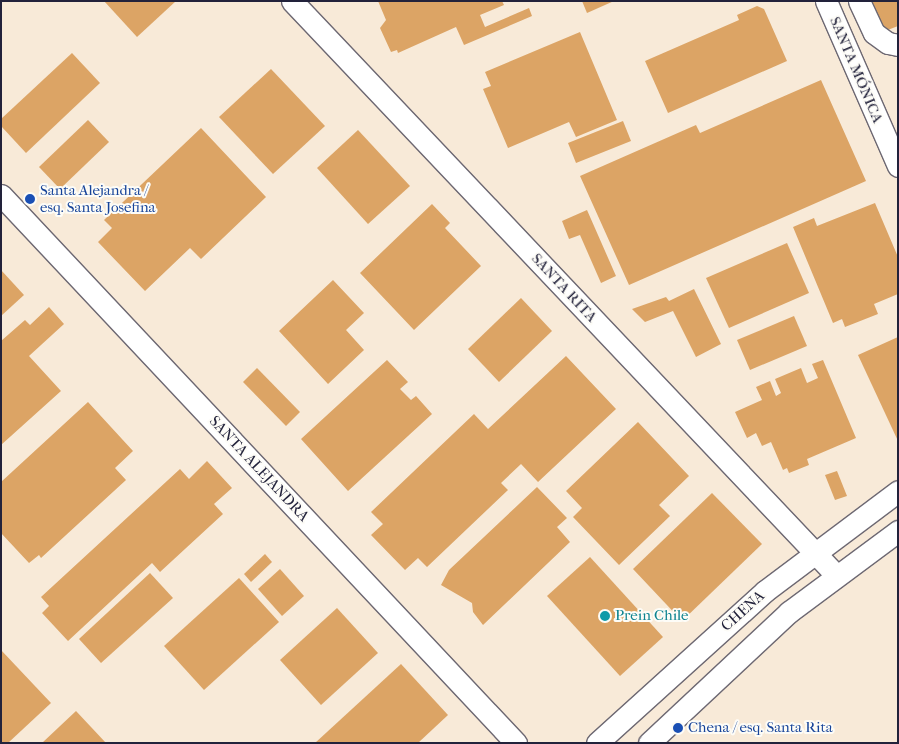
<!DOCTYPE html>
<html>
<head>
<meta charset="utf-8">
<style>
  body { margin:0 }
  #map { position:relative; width:899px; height:744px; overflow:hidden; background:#f8ead8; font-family:"IM FELL French Canon",serif }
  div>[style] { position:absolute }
  .building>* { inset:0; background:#dca465 }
  .roads { filter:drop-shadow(1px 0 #6d6872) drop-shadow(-1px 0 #6d6872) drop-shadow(0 1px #6d6872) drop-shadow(0 -1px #6d6872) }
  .minor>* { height:21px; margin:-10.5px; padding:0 10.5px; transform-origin:10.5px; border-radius:10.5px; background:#fff }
  .dots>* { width:14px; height:14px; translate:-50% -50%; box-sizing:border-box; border:2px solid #fdfcf7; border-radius:50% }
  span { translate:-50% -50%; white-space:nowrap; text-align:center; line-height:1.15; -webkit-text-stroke:4px #fdfcf7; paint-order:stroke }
  .street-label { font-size:15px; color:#22223b }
  .transit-label { font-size:15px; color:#164399 }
  .left { translate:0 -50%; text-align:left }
  .culture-label { font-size:15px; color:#0d838f }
  .frame { position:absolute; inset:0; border:2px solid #22223b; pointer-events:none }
</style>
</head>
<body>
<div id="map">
  <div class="building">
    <i style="clip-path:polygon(104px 1px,176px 1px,137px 37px)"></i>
    <i style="clip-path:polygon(378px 1px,502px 1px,504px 5px,480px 15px,485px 27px,529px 8px,532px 16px,464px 45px,456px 27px,398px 53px,397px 50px,391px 52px,380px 28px,386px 20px)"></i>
    <i style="clip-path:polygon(582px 1px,614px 1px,587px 13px)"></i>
    <i style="clip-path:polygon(866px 1px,898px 1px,898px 26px,880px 33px)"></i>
    <i style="clip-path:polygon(757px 6px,764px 9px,787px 61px,668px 113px,645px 61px,739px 20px,737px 15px)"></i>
    <i style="clip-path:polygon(580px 32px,617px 120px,576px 137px,569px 122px,508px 148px,483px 89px,491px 86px,485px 72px)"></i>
    <i style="clip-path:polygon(72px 53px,100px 83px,26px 153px,1px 126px,1px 119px)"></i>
    <i style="clip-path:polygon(271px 69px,325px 126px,273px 174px,219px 117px)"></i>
    <i style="clip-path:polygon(821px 80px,866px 181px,629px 285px,580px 176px,696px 125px,700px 133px)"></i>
    <i style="clip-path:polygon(88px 120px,109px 142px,60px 189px,39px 167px)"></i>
    <i style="clip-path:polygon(623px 121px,631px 141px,576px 163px,568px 143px)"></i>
    <i style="clip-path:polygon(201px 128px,266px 197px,201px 259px,190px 248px,145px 291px,98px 242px,112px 228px,104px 220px)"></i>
    <i style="clip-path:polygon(358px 130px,410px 186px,368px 224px,317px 168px)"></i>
    <i style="clip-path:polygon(875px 203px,898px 257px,898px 294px,874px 304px,878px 314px,845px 327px,842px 319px,833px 323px,793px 227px,814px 218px,817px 226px)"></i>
    <i style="clip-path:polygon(432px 204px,450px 223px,445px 228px,481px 266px,414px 330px,360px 273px)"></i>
    <i style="clip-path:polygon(587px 210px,616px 276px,601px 283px,580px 235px,569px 239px,562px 221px)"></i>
    <i style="clip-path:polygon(787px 243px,809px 293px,729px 328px,706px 278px)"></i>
    <i style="clip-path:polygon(1px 270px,24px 295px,1px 316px)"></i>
    <i style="clip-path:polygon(333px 280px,364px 313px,346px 330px,364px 350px,328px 384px,279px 331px)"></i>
    <i style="clip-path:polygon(694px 289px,721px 344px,696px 357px,673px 311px,645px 322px,632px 309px,666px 297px,669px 301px)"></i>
    <i style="clip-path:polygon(521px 298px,552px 331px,499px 382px,468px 349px)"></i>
    <i style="clip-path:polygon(49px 307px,64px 324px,29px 356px,61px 391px,1px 445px,1px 341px,25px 320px,30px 325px)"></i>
    <i style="clip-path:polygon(794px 316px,807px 346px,750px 370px,737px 340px)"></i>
    <i style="clip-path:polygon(898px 337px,898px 441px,858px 355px)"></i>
    <i style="clip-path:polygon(566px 356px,616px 409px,538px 482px,521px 464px,501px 483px,508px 490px,427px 567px,418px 558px,405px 570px,371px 535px,383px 524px,371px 512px,474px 414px,488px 429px)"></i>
    <i style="clip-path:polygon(387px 360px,408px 382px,400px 389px,411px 400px,416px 396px,432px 414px,348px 491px,301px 439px)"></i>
    <i style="clip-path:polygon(823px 360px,856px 438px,807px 459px,809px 465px,789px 473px,787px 468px,783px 470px,771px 442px,762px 446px,756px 433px,747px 438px,735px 412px,762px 400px,756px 387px,770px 381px,776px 396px,781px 393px,775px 379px,801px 368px,807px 383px,818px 378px,812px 364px)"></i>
    <i style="clip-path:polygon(257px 368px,300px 412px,286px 426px,243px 382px)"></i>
    <i style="clip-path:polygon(88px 402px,133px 451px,115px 468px,126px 480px,41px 558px,39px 555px,29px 563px,1px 533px,1px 482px)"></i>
    <i style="clip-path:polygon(638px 422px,689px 476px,659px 505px,670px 516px,619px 565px,573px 517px,582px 508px,566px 491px)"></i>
    <i style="clip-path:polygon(207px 461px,232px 488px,214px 504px,223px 514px,160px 572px,152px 563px,68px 641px,42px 613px,49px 606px,41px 597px,180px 469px,189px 479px)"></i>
    <i style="clip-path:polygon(837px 471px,847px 496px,835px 500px,825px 475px)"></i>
    <i style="clip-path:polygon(537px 487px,567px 518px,557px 527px,570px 542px,483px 625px,473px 612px,472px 603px,441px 585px,449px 570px)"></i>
    <i style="clip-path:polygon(712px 493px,762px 544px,682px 621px,633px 569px)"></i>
    <i style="clip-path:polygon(265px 554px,272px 562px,251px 582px,244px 574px)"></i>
    <i style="clip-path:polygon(590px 557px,663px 637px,620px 676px,547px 596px)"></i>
    <i style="clip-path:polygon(280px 569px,304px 596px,282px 616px,258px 589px)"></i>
    <i style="clip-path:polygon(150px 573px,173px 598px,101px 663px,79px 639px)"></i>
    <i style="clip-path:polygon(239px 578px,279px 622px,204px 690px,164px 646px)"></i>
    <i style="clip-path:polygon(337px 608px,378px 653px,321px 705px,280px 660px)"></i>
    <i style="clip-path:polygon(1px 650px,51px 703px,8px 743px,1px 743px)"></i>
    <i style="clip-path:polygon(401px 664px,448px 715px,418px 743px,315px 743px)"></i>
    <i style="clip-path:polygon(76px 711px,106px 743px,42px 743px)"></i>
  </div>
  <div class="roads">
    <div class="minor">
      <i style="left:292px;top:1px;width:791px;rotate:46.54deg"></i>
      <i style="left:826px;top:1px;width:180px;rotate:66.4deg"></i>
      <i style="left:859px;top:1px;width:35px;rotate:65deg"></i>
      <i style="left:874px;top:33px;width:17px;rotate:36deg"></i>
      <i style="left:888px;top:43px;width:10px;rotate:11deg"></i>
      <i style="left:1px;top:195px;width:752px;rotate:46.78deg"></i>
      <i style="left:597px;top:743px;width:227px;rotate:-42.1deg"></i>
      <i style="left:765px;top:591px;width:166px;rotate:-36.9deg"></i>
      <i style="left:649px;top:743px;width:192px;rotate:-43.1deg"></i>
      <i style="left:789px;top:612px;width:136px;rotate:-36.6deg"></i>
    </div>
  </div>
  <div class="dots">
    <i style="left:30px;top:199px;background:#1a4fb4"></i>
    <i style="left:605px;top:616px;background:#0f9aa8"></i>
    <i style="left:678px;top:728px;background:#1a4fb4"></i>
  </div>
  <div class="street-label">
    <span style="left:856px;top:70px;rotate:67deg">SANTA MÓNICA</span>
    <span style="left:564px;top:288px;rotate:47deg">SANTA RITA</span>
    <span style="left:259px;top:469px;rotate:47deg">SANTA ALEJANDRA</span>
    <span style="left:743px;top:611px;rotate:-42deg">CHENA</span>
  </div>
  <div class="transit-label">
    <span class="left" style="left:40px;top:199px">Santa Alejandra /<br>esq. Santa Josefina</span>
    <span class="left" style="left:688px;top:728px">Chena / esq. Santa Rita</span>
  </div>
  <div class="culture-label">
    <span class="left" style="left:615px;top:616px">Prein Chile</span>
  </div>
  <div class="frame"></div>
</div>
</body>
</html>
